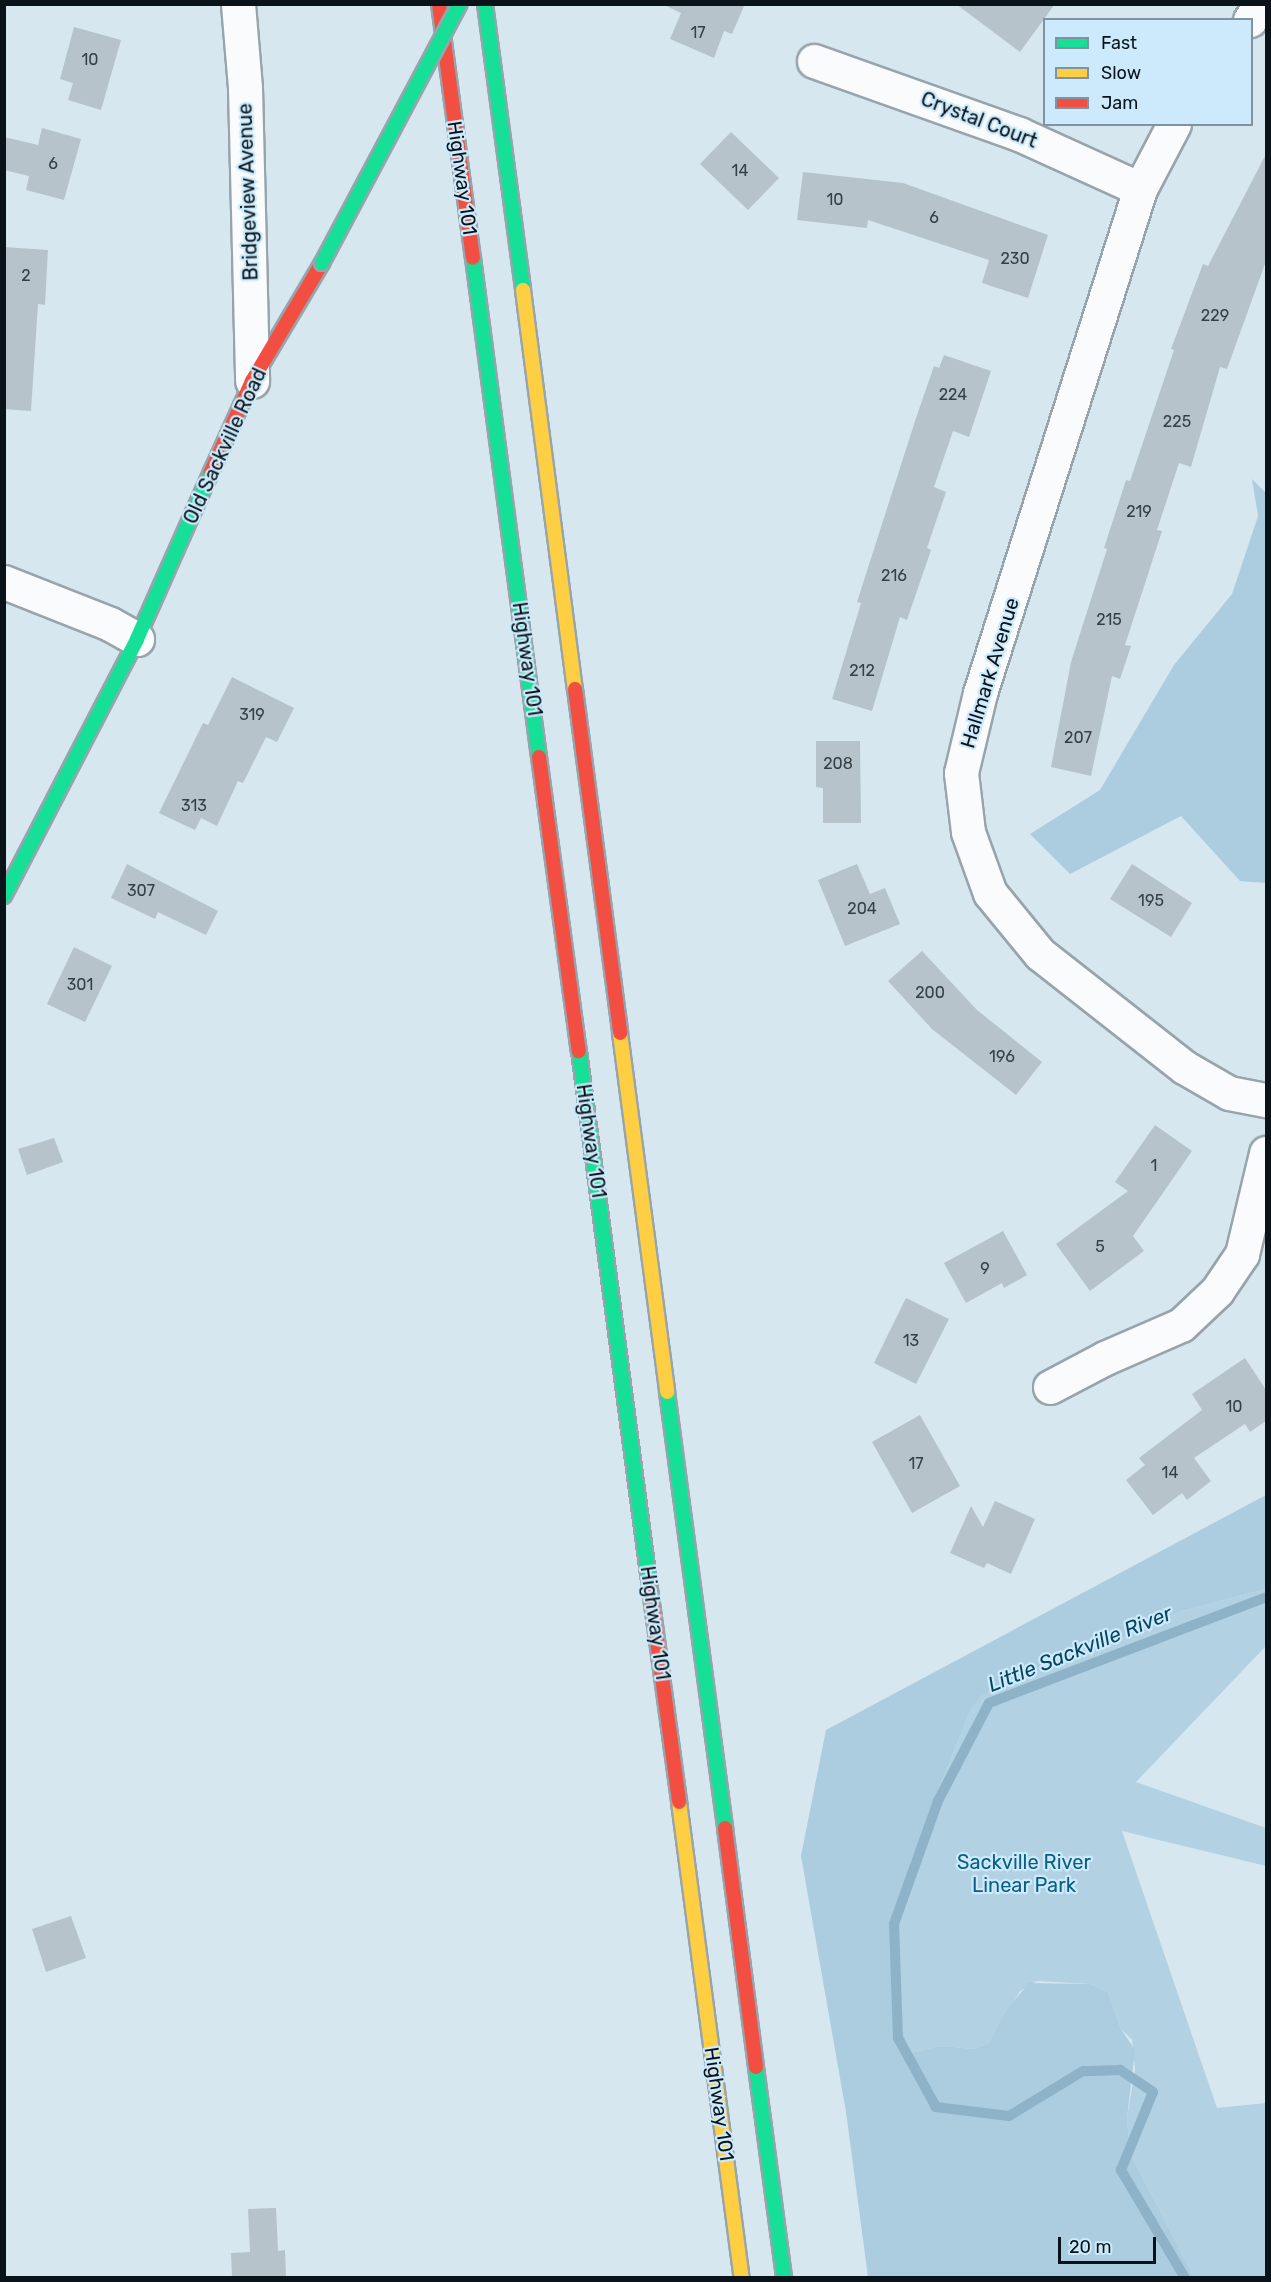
<!DOCTYPE html>
<html>
<head>
<meta charset="utf-8">
<style>
  body { margin:0 }
  #map { position:relative; width:1271px; height:2282px; overflow:hidden; background:#d6e7f0; font-family:Rubik,sans-serif }
  div>[style] { position:absolute }
  .green>* { inset:0; background:#b2d2e3 }
  .forest>* { inset:0; background:#accddf }
  .stream>* { height:10px; margin:-5px; padding:0 5px; transform-origin:5px; border-radius:5px; background:#8eb2c7 }
  .building>* { inset:0; background:#b6c3cb }
  .roads { filter:drop-shadow(2px 0 #98a4ab) drop-shadow(-2px 0 #98a4ab) drop-shadow(0 2px #98a4ab) drop-shadow(0 -2px #98a4ab) }
  .street>* { height:33px; margin:-16.5px; padding:0 16.5px; transform-origin:16.5px; border-radius:16.5px; background:#f9fbfd }
  .fast>* { height:14px; margin:-7px; padding:0 7px; transform-origin:7px; border-radius:7px; background:#16e098 }
  .slow>* { height:14px; margin:-7px; padding:0 7px; transform-origin:7px; border-radius:7px; background:#ffcf43 }
  .jam>* { height:14px; margin:-7px; padding:0 7px; transform-origin:7px; border-radius:7px; background:#f24e42 }
  .bridges { filter:drop-shadow(2px 0 #98a4ab) drop-shadow(-2px 0 #98a4ab) drop-shadow(0 2px #98a4ab) drop-shadow(0 -2px #98a4ab) }
  .fast-bridge>* { height:14px; margin:-7px; padding:0 7px; transform-origin:7px; border-radius:7px; background:#16e098 }
  span { translate:-50% -50%; white-space:nowrap; text-align:center; line-height:1.15; -webkit-text-stroke:4.5px #cceafb; paint-order:stroke }
  .number-label { font-size:16px; color:#343f46 }
  .number-label span { -webkit-text-stroke-width:0 }
  .street-label { font-size:20px; color:#091319 }
  .park-label { font-size:20px; color:#095e81 }
  .water-label { font-size:21px; color:#05445f; font-style:italic }
  .frame { position:absolute; inset:0; border:6px solid #091319; pointer-events:none }
  .legend { position:absolute; left:1043px; top:18px; width:210px; height:108px; box-sizing:border-box; background:#cceafb; border:2px solid #7e94a1; margin:0; padding:8px 10px; list-style:none; font-size:18px; color:#091319 }
  .legend li { display:flex; align-items:center; gap:12px; height:30px }
  .legend b { width:30px; border:2px solid #7e94a1 }
  .scale { position:absolute; left:1058px; top:2237px; width:98px; height:27px; box-sizing:border-box; border:3px solid #091319; border-top:0; padding-left:8px; font-size:18px; line-height:21px; white-space:nowrap; color:#091319; -webkit-text-stroke:4px #cceafb; paint-order:stroke }
</style>
</head>
<body>
<div id="map">
  <div class="green">
    <i style="clip-path:polygon(1266px 1589px,1266px 1646px,1136px 1782px,1266px 1828px,1266px 1866px,1122px 1831px,1217px 2108px,1266px 2103px,1266px 2277px,1194px 2277px,1130px 2153px,1127px 2118px,1135px 2070px,1132px 2040px,1121px 2029px,1108px 1992px,1090px 1984px,1037px 1981px,1020px 1991px,989px 2043px,975px 2049px,941px 2046px,909px 2053px,898px 2009px,897px 1915px,912px 1858px,922px 1842px,928px 1816px,971px 1709px,980px 1696px,1022px 1671px,1044px 1666px,1077px 1645px,1112px 1643px,1178px 1612px)"></i>
  </div>
  <div class="forest">
    <i style="clip-path:polygon(1252px 479px,1266px 493px,1266px 883px,1240px 881px,1181px 816px,1070px 874px,1030px 834px,1100px 790px,1174px 665px,1232px 594px,1258px 516px)"></i>
    <i style="clip-path:polygon(1266px 1495px,1266px 1589px,1178px 1612px,1112px 1643px,1077px 1645px,1044px 1666px,1022px 1672px,981px 1696px,971px 1709px,928px 1816px,922px 1842px,912px 1858px,897px 1915px,898px 2009px,909px 2053px,941px 2046px,975px 2049px,989px 2043px,1008px 2008px,1029px 1983px,1090px 1984px,1108px 1992px,1121px 2029px,1135px 2050px,1127px 2118px,1130px 2153px,1194px 2277px,868px 2277px,846px 2112px,801px 1856px,826px 1730px)"></i>
  </div>
  <div class="stream">
    <i style="left:1185px;top:2278px;width:126px;rotate:-120.7deg"></i>
    <i style="left:1121px;top:2170px;width:84px;rotate:-67.7deg"></i>
    <i style="left:1153px;top:2092px;width:40px;rotate:-146deg"></i>
    <i style="left:1120px;top:2070px;width:37px;rotate:178deg"></i>
    <i style="left:1083px;top:2071px;width:87px;rotate:148.7deg"></i>
    <i style="left:1009px;top:2116px;width:74px;rotate:-173deg"></i>
    <i style="left:936px;top:2107px;width:79px;rotate:-118.8deg"></i>
    <i style="left:898px;top:2038px;width:114px;rotate:-92deg"></i>
    <i style="left:894px;top:1924px;width:131px;rotate:-70.3deg"></i>
    <i style="left:938px;top:1801px;width:110px;rotate:-62.5deg"></i>
    <i style="left:989px;top:1703px;width:297px;rotate:-20.9deg"></i>
  </div>
  <div class="building">
    <i style="clip-path:polygon(662px 4px,745px 4px,732px 34px,724px 31px,714px 58px,670px 39px,681px 13px)"></i>
    <i style="clip-path:polygon(956px 4px,1055px 4px,1020px 52px)"></i>
    <i style="clip-path:polygon(74px 27px,121px 40px,101px 110px,68px 100px,73px 83px,60px 79px)"></i>
    <i style="clip-path:polygon(42px 128px,81px 139px,64px 200px,26px 190px,29px 176px,4px 170px,4px 137px,38px 145px)"></i>
    <i style="clip-path:polygon(731px 132px,779px 178px,748px 210px,700px 164px)"></i>
    <i style="clip-path:polygon(1266px 154px,1266px 261px,1227px 369px,1220px 367px,1191px 467px,1179px 463px,1157px 530px,1162px 531px,1125px 645px,1131px 646px,1120px 679px,1112px 676px,1091px 776px,1051px 767px,1071px 662px,1107px 549px,1104px 548px,1126px 480px,1130px 481px,1174px 350px,1171px 349px,1203px 264px,1208px 266px)"></i>
    <i style="clip-path:polygon(803px 172px,903px 183px,1048px 235px,1028px 298px,982px 283px,989px 260px,868px 220px,867px 228px,797px 220px)"></i>
    <i style="clip-path:polygon(4px 247px,48px 250px,45px 305px,38px 304px,31px 411px,4px 409px)"></i>
    <i style="clip-path:polygon(944px 355px,991px 371px,969px 437px,953px 431px,934px 487px,946px 492px,927px 548px,931px 550px,907px 620px,900px 617px,872px 711px,832px 699px,861px 603px,857px 602px,916px 418px,934px 366px,939px 368px)"></i>
    <i style="clip-path:polygon(232px 677px,294px 708px,277px 742px,266px 737px,243px 783px,238px 781px,217px 826px,201px 818px,195px 830px,159px 813px,203px 723px,208px 725px)"></i>
    <i style="clip-path:polygon(816px 741px,860px 741px,861px 823px,823px 823px,823px 788px,816px 787px)"></i>
    <i style="clip-path:polygon(127px 864px,218px 911px,206px 935px,158px 912px,155px 919px,111px 898px)"></i>
    <i style="clip-path:polygon(857px 864px,870px 894px,885px 888px,900px 924px,845px 946px,818px 880px)"></i>
    <i style="clip-path:polygon(1132px 864px,1192px 903px,1171px 937px,1110px 899px)"></i>
    <i style="clip-path:polygon(74px 947px,112px 966px,85px 1022px,47px 1004px)"></i>
    <i style="clip-path:polygon(922px 951px,977px 1010px,1042px 1062px,1016px 1095px,932px 1029px,888px 981px)"></i>
    <i style="clip-path:polygon(1155px 1125px,1192px 1151px,1133px 1236px,1144px 1251px,1090px 1291px,1056px 1244px,1128px 1191px,1115px 1182px)"></i>
    <i style="clip-path:polygon(54px 1138px,63px 1162px,27px 1175px,18px 1149px)"></i>
    <i style="clip-path:polygon(1003px 1231px,1027px 1275px,1004px 1288px,1002px 1283px,966px 1303px,944px 1263px)"></i>
    <i style="clip-path:polygon(906px 1298px,949px 1319px,916px 1384px,874px 1363px)"></i>
    <i style="clip-path:polygon(1245px 1358px,1266px 1390px,1266px 1421px,1250px 1432px,1245px 1424px,1194px 1458px,1211px 1481px,1187px 1500px,1182px 1493px,1153px 1515px,1126px 1480px,1145px 1465px,1139px 1458px,1202px 1410px,1192px 1394px)"></i>
    <i style="clip-path:polygon(920px 1415px,960px 1486px,912px 1513px,872px 1442px)"></i>
    <i style="clip-path:polygon(995px 1501px,1035px 1519px,1011px 1574px,987px 1563px,984px 1568px,950px 1553px,971px 1506px,983px 1527px)"></i>
    <i style="clip-path:polygon(71px 1916px,86px 1958px,46px 1972px,32px 1929px)"></i>
    <i style="clip-path:polygon(276px 2208px,278px 2251px,285px 2250px,286px 2277px,232px 2277px,231px 2253px,250px 2252px,248px 2209px)"></i>
  </div>
  <div class="roads">
    <div class="street">
      <i style="left:238px;top:4px;width:84px;rotate:85.2deg"></i>
      <i style="left:245px;top:88px;width:293px;rotate:88.6deg"></i>
      <i style="left:1250px;top:20px;width:19px;rotate:-55deg"></i>
      <i style="left:814px;top:61px;width:218px;rotate:19.6deg"></i>
      <i style="left:1019px;top:134px;width:133px;rotate:24.4deg"></i>
      <i style="left:1174px;top:124px;width:73px;rotate:117.6deg"></i>
      <i style="left:1140px;top:189px;width:529px;rotate:107.61deg"></i>
      <i style="left:980px;top:693px;width:82px;rotate:103.4deg"></i>
      <i style="left:961px;top:773px;width:59px;rotate:83.2deg"></i>
      <i style="left:968px;top:832px;width:65px;rotate:70.2deg"></i>
      <i style="left:990px;top:893px;width:79px;rotate:50.7deg"></i>
      <i style="left:1040px;top:954px;width:183px;rotate:38.1deg"></i>
      <i style="left:1184px;top:1067px;width:52px;rotate:30deg"></i>
      <i style="left:1229px;top:1093px;width:38px;rotate:11deg"></i>
      <i style="left:4px;top:582px;width:114px;rotate:21.6deg"></i>
      <i style="left:110px;top:624px;width:31px;rotate:29deg"></i>
      <i style="left:1050px;top:1387px;width:62px;rotate:-27.8deg"></i>
      <i style="left:1105px;top:1358px;width:83px;rotate:-23.5deg"></i>
      <i style="left:1181px;top:1325px;width:50px;rotate:-43.4deg"></i>
      <i style="left:1217px;top:1291px;width:45px;rotate:-56deg"></i>
      <i style="left:1242px;top:1254px;width:104px;rotate:-76.6deg"></i>
    </div>
    <div class="fast">
      <i style="left:485px;top:4px;width:289px;rotate:82.4deg"></i>
      <i style="left:473px;top:258px;width:503px;rotate:82.47deg"></i>
      <i style="left:4px;top:896px;width:289px;rotate:-62.6deg"></i>
      <i style="left:137px;top:639px;width:183px;rotate:-66.1deg"></i>
      <i style="left:579px;top:1051px;width:543px;rotate:82.48deg"></i>
      <i style="left:667px;top:1392px;width:440px;rotate:82.4deg"></i>
      <i style="left:756px;top:2067px;width:213px;rotate:82.4deg"></i>
    </div>
    <div class="slow">
      <i style="left:523px;top:290px;width:402px;rotate:82.6deg"></i>
      <i style="left:620px;top:1033px;width:362px;rotate:82.5deg"></i>
      <i style="left:679px;top:1802px;width:480px;rotate:82.5deg"></i>
    </div>
    <div class="jam">
      <i style="left:439px;top:4px;width:256px;rotate:82.4deg"></i>
      <i style="left:211px;top:472px;width:100px;rotate:-65.7deg"></i>
      <i style="left:252px;top:381px;width:137px;rotate:-59.3deg"></i>
      <i style="left:575px;top:689px;width:347px;rotate:82.5deg"></i>
      <i style="left:539px;top:757px;width:297px;rotate:82.3deg"></i>
      <i style="left:650px;top:1589px;width:215px;rotate:82.2deg"></i>
      <i style="left:725px;top:1828px;width:241px;rotate:82.6deg"></i>
    </div>
  </div>
  <div class="bridges">
    <div class="fast-bridge">
      <i style="left:322px;top:263px;width:293px;rotate:-62deg"></i>
    </div>
  </div>
  <div class="number-label">
    <span style="left:698px;top:33px">17</span>
    <span style="left:90px;top:60px">10</span>
    <span style="left:53px;top:164px">6</span>
    <span style="left:740px;top:171px">14</span>
    <span style="left:835px;top:200px">10</span>
    <span style="left:934px;top:218px">6</span>
    <span style="left:1015px;top:259px">230</span>
    <span style="left:26px;top:276px">2</span>
    <span style="left:1215px;top:316px">229</span>
    <span style="left:953px;top:395px">224</span>
    <span style="left:1177px;top:422px">225</span>
    <span style="left:1139px;top:512px">219</span>
    <span style="left:894px;top:576px">216</span>
    <span style="left:1109px;top:620px">215</span>
    <span style="left:862px;top:671px">212</span>
    <span style="left:252px;top:715px">319</span>
    <span style="left:1078px;top:738px">207</span>
    <span style="left:838px;top:764px">208</span>
    <span style="left:194px;top:806px">313</span>
    <span style="left:141px;top:891px">307</span>
    <span style="left:1151px;top:901px">195</span>
    <span style="left:862px;top:909px">204</span>
    <span style="left:80px;top:985px">301</span>
    <span style="left:930px;top:993px">200</span>
    <span style="left:1002px;top:1057px">196</span>
    <span style="left:1154px;top:1166px">1</span>
    <span style="left:1100px;top:1247px">5</span>
    <span style="left:985px;top:1269px">9</span>
    <span style="left:911px;top:1341px">13</span>
    <span style="left:1234px;top:1407px">10</span>
    <span style="left:916px;top:1464px">17</span>
    <span style="left:1170px;top:1473px">14</span>
  </div>
  <div class="street-label">
    <span style="left:979px;top:120px;rotate:21deg">Crystal Court</span>
    <span style="left:462px;top:178px;rotate:82deg">Highway 101</span>
    <span style="left:248px;top:192px;rotate:-92deg">Bridgeview Avenue</span>
    <span style="left:225px;top:446px;rotate:-65deg">Old Sackville Road</span>
    <span style="left:527px;top:659px;rotate:82deg">Highway 101</span>
    <span style="left:990px;top:673px;rotate:-73deg">Hallmark Avenue</span>
    <span style="left:591px;top:1141px;rotate:82deg">Highway 101</span>
    <span style="left:655px;top:1623px;rotate:82deg">Highway 101</span>
    <span style="left:719px;top:2104px;rotate:82deg">Highway 101</span>
  </div>
  <div class="park-label">
    <span style="left:1024px;top:1874px">Sackville River<br>Linear Park</span>
  </div>
  <div class="water-label">
    <span style="left:1080px;top:1649px;rotate:-22deg">Little Sackville River</span>
  </div>
  <div class="frame"></div>
  <ul class="legend">
  <li><b style="height:8px;background:#16e098"></b>Fast</li>
  <li><b style="height:8px;background:#ffcf43"></b>Slow</li>
  <li><b style="height:8px;background:#f24e42"></b>Jam</li>
  </ul>
  <div class="scale">20 m</div>
</div>
</body>
</html>
